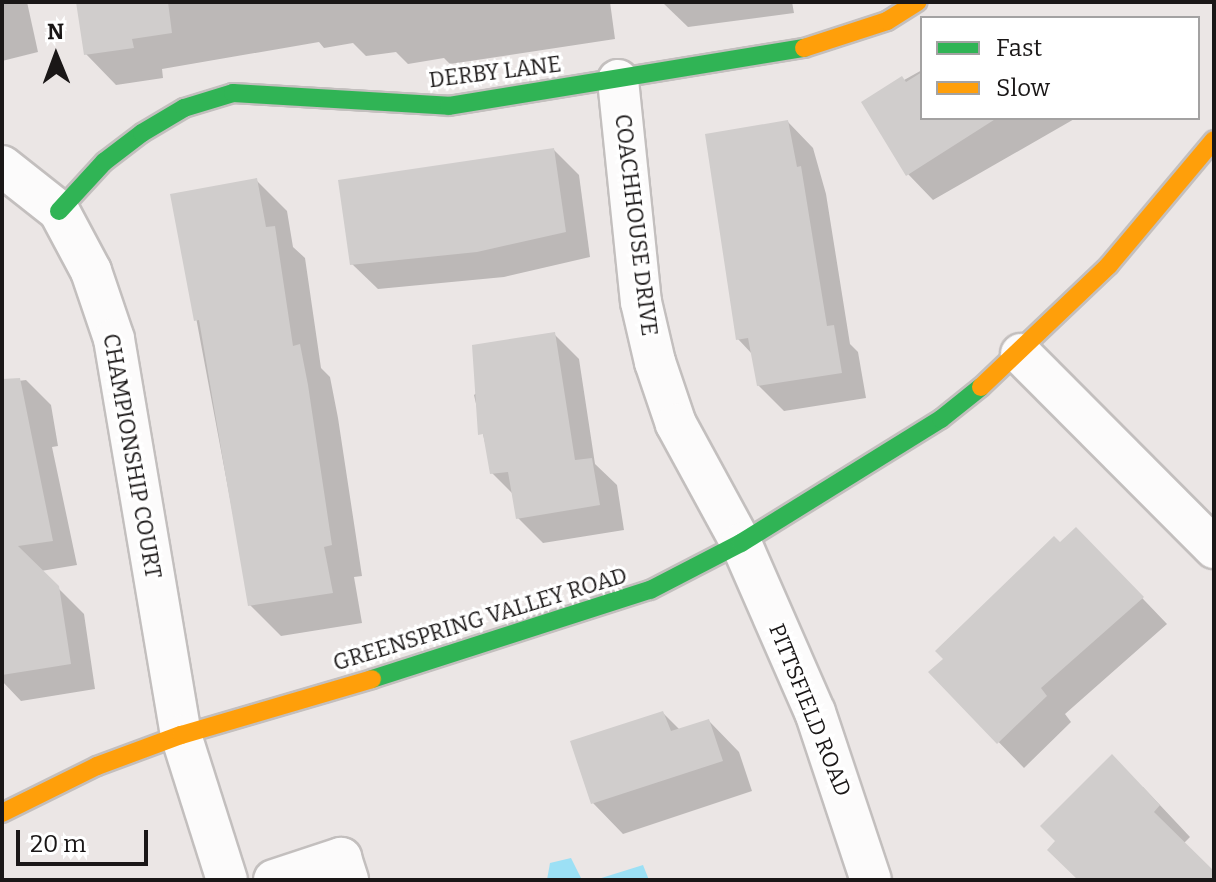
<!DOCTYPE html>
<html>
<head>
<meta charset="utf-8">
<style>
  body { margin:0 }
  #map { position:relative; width:1216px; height:882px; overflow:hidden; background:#ebe6e5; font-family:Bitter,serif }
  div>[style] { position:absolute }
  .water>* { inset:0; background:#9ce0f5 }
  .shadow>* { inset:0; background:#0003 }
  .building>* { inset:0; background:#d0cdcc }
  .roads { filter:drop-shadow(2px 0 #c3bfbe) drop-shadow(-2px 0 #c3bfbe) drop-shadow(0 2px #c3bfbe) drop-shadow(0 -2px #c3bfbe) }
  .street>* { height:40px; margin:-20px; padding:0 20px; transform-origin:20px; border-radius:20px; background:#fcfbfb }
  .fast>* { height:18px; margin:-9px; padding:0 9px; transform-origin:9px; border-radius:9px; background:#30b455 }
  .slow>* { height:18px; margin:-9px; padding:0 9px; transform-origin:9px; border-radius:9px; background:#ff9f0a }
  span { translate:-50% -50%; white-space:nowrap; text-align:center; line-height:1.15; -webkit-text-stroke:6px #fff; paint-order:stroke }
  .street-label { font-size:22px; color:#1a1717 }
  .frame { position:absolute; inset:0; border:4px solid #1a1717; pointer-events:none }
  .legend { position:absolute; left:920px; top:16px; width:280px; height:104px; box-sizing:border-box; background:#fff; border:2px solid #a3a2a2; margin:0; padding:10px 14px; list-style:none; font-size:24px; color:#1a1717 }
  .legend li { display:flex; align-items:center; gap:16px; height:40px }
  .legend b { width:40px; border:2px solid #a3a2a2 }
  .north { position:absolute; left:16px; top:16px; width:80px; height:80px; -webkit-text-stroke:6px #fff; paint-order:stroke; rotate:359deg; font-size:22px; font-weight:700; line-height:32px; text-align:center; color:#1a1717 }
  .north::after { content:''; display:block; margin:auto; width:28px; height:36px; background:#1a1717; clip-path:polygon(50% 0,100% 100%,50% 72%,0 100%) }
  .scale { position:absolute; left:16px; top:830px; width:132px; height:36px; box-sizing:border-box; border:4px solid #1a1717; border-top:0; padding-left:10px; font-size:24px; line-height:28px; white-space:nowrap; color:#1a1717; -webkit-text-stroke:6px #fff; paint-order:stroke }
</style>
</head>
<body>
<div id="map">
  <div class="water">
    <i style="clip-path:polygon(571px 858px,582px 880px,547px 880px,550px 863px)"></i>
    <i style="clip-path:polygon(643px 865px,649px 880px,595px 880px)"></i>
  </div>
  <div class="shadow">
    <i style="clip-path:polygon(2px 2px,27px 2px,38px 52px,2px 61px)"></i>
    <i style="clip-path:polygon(78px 2px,610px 2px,615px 39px,450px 64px,444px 58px,408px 64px,396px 52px,366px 56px,353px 43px,324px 48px,319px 42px,162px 69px,163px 78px,116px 85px,86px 54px)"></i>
    <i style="clip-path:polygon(662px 2px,792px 2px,794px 13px,688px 27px)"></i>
    <i style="clip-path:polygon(922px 70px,922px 118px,1076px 118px,933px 200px,908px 174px,863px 103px)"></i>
    <i style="clip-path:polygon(788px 122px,813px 148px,826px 194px,850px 344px,858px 352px,866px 398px,784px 411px,758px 385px,753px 355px,738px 339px)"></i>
    <i style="clip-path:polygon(554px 150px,579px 175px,590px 257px,504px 277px,378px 289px,352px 264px)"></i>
    <i style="clip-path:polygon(256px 180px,287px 211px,293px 247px,305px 258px,321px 368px,330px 377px,338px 418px,362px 576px,354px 577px,362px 623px,281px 636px,250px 605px,173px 195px)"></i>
    <i style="clip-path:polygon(554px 334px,579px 359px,595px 464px,617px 485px,624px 530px,543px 543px,518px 518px,514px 495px,492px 473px,474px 395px)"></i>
    <i style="clip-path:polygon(26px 380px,51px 405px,58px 446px,52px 447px,77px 565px,41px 571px,84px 614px,95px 689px,21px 701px,2px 681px,2px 383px)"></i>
    <i style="clip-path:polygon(1060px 545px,1101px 555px,1167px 624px,1065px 714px,1071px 722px,1024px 768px,931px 673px)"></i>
    <i style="clip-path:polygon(663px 713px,680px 730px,709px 721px,739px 752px,752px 791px,623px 834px,593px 803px)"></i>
    <i style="clip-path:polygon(1143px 787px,1190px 837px,1183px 844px,1214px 880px,1080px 880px)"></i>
  </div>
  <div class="building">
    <i style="clip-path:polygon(76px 2px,168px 2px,172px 33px,132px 39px,134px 48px,84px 55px)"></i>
    <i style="clip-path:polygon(922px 72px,922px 118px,997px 118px,906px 176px,861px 102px,902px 76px,906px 82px)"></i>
    <i style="clip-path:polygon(788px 120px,797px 167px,801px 166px,827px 326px,834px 325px,842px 373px,757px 386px,748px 338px,736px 340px,705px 134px)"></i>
    <i style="clip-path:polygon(554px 148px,566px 232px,477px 252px,350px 265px,338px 180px)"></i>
    <i style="clip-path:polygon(257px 178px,266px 227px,275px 226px,293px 346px,300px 344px,308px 385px,332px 545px,324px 547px,333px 593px,248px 606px,199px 320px,194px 321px,170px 194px)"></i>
    <i style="clip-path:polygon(555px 332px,575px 460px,592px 458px,600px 505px,516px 519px,508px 472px,490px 474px,483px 434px,478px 435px,472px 345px)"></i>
    <i style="clip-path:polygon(20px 378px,53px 541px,18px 546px,59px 586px,71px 664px,2px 675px,2px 379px)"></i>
    <i style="clip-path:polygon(1076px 527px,1144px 597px,1041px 688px,1047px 696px,997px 744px,928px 672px,943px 659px,935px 651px,1054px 536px,1060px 542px)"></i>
    <i style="clip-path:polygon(663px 711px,671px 731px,709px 719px,723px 761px,591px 804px,570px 741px)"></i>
    <i style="clip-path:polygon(1112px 754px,1160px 805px,1154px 812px,1214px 871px,1214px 880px,1078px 880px,1047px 850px,1055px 841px,1040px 826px)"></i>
  </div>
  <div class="roads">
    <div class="street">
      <i style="left:618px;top:80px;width:223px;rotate:84.1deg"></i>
      <i style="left:641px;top:302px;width:62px;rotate:76.9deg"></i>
      <i style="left:655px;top:362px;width:65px;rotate:71.3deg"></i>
      <i style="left:676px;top:424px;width:136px;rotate:61.4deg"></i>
      <i style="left:741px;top:543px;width:184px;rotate:66.4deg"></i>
      <i style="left:815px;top:712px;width:177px;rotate:71.6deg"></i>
      <i style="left:2px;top:166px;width:73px;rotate:38.3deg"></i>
      <i style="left:59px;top:211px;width:68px;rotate:61.9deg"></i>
      <i style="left:91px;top:271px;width:72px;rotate:71.3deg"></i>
      <i style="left:114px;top:339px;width:402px;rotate:80.4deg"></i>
      <i style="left:181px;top:735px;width:152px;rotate:72.4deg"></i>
      <i style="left:1021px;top:354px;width:274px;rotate:45.1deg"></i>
      <i style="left:274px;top:880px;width:71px;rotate:-18.2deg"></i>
      <i style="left:341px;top:858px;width:23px;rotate:72deg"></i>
    </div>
    <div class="fast">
      <i style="left:59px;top:211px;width:67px;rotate:-47.4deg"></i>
      <i style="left:104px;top:162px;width:48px;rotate:-37.3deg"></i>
      <i style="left:142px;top:133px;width:49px;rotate:-30.8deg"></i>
      <i style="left:184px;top:108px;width:51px;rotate:-17deg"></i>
      <i style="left:233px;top:93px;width:216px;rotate:3.4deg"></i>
      <i style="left:449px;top:106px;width:360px;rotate:-9.3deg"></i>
      <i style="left:372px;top:679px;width:292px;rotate:-17.8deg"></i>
      <i style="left:650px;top:590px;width:102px;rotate:-27.3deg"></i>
      <i style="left:741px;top:543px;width:235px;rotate:-31.8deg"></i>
      <i style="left:941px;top:419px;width:51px;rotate:-38.7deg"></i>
    </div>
    <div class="slow">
      <i style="left:804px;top:48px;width:87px;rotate:-18deg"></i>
      <i style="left:887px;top:21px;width:36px;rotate:-32deg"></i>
      <i style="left:981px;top:387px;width:177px;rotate:-43.6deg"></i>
      <i style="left:1109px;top:265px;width:163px;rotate:-50deg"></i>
      <i style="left:2px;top:813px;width:106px;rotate:-26.3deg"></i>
      <i style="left:97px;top:766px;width:90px;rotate:-20.3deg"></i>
      <i style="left:181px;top:735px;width:199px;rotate:-16.3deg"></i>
    </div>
  </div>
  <div class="street-label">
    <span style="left:495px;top:72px;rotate:-7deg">DERBY LANE</span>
    <span style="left:636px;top:225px;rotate:83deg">COACHHOUSE DRIVE</span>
    <span style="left:132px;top:456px;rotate:80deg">CHAMPIONSHIP COURT</span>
    <span style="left:480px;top:619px;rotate:-17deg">GREENSPRING VALLEY ROAD</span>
    <span style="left:810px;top:710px;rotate:68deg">PITTSFIELD ROAD</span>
  </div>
  <div class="frame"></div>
  <ul class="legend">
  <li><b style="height:10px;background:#30b455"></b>Fast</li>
  <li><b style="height:10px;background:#ff9f0a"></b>Slow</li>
  </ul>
  <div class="north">N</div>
  <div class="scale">20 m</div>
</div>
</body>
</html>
